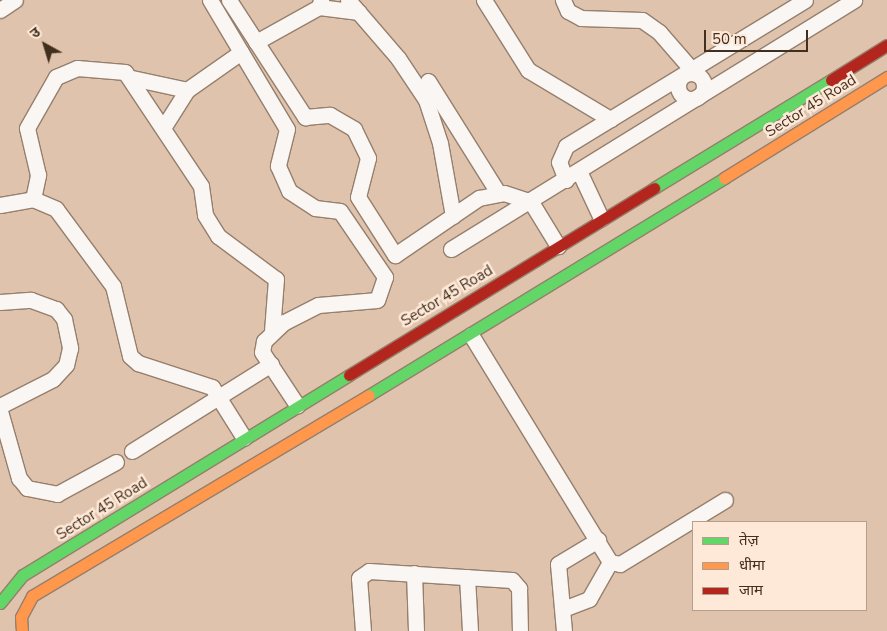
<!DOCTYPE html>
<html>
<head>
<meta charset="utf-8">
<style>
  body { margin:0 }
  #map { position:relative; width:887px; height:631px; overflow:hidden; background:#dfc3ac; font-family:"Nunito Sans","Noto Sans Devanagari",sans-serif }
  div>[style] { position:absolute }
  .roads { filter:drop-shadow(1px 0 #957f6d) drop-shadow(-1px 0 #957f6d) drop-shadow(0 1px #957f6d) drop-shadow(0 -1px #957f6d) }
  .street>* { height:15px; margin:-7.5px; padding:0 7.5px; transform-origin:7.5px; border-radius:7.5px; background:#faf6f3 }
  .street>.ring { margin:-7.5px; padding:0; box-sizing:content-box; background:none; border:15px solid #faf6f3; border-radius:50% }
  .fast>* { height:11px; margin:-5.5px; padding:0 5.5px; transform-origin:5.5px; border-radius:5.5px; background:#63d668 }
  .slow>* { height:11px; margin:-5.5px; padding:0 5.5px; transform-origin:5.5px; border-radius:5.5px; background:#ff974d }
  .jam>* { height:11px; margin:-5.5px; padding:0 5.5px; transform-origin:5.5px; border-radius:5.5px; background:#b3261e }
  span { translate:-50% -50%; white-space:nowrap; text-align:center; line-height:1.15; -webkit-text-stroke:5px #fee9d8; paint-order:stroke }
  .street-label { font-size:15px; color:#432f1e }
  .legend { position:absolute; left:692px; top:521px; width:175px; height:90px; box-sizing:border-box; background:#fee9d8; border:1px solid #b39f8e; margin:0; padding:6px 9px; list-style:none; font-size:15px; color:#432f1e }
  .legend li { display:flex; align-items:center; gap:10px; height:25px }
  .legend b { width:25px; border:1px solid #b39f8e }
  .north { position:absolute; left:20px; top:20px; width:50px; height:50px; -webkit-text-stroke:4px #fee9d8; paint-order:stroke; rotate:321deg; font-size:14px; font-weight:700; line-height:20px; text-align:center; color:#432f1e }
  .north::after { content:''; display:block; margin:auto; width:18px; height:22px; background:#432f1e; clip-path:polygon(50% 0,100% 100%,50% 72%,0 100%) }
  .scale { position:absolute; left:704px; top:30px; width:104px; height:22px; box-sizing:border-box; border:2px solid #432f1e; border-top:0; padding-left:6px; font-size:15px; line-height:18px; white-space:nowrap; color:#432f1e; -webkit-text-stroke:4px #fee9d8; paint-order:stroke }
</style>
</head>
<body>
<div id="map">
  <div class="roads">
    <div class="street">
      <i style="left:210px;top:0;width:150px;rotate:59.2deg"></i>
      <i style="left:287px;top:129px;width:38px;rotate:104deg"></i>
      <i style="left:278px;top:166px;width:27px;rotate:66deg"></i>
      <i style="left:289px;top:191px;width:31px;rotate:33deg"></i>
      <i style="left:315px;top:208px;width:25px;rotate:7deg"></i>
      <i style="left:340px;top:211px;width:80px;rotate:55.7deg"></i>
      <i style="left:385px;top:277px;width:24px;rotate:109deg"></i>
      <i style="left:377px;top:300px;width:59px;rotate:175.2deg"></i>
      <i style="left:318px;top:305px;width:38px;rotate:153deg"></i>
      <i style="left:284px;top:322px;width:28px;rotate:136deg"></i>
      <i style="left:264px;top:341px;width:11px;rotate:100deg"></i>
      <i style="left:262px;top:352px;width:64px;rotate:56.6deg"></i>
      <i style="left:229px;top:0;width:140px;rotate:57deg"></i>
      <i style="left:305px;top:117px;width:25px;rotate:-5deg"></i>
      <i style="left:330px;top:115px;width:28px;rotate:30deg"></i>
      <i style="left:354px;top:129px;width:32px;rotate:64deg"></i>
      <i style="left:368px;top:158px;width:40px;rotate:104.4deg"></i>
      <i style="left:358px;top:197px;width:69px;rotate:57.5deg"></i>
      <i style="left:395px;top:255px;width:102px;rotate:-34.2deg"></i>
      <i style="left:479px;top:198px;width:25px;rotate:-11deg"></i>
      <i style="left:504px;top:193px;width:28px;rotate:18deg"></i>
      <i style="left:531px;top:202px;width:52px;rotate:58.5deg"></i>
      <i style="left:321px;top:0;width:7px;rotate:106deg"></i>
      <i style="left:319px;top:7px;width:40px;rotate:7.1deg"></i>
      <i style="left:348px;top:0;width:77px;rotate:49.2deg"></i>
      <i style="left:398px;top:58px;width:50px;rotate:56.3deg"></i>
      <i style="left:426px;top:100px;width:45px;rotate:72deg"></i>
      <i style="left:440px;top:143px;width:74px;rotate:79.9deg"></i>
      <i style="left:484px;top:0;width:83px;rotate:57.8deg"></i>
      <i style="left:528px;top:70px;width:96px;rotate:30.9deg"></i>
      <i style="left:563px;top:0;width:12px;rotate:66deg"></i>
      <i style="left:568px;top:11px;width:15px;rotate:28deg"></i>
      <i style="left:581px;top:18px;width:61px;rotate:1.9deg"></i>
      <i style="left:642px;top:20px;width:21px;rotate:35deg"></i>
      <i style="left:659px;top:32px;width:50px;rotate:49deg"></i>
      <i style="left:0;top:10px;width:18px;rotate:-34deg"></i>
      <i style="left:256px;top:42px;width:72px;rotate:-29.1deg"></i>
      <i class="ring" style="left:678px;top:73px;width:11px;height:11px"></i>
      <i style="left:132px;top:78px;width:56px;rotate:12.3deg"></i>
      <i style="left:428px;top:81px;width:133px;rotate:57.9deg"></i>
      <i style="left:163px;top:128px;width:45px;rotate:-57.7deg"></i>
      <i style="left:187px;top:90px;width:66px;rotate:-35.1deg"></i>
      <i style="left:579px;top:171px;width:52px;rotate:64.9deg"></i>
      <i style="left:566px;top:180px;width:19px;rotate:-111deg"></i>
      <i style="left:559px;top:162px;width:17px;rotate:-66deg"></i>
      <i style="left:566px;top:146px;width:280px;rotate:-31.4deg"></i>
      <i style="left:33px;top:199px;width:25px;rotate:-78deg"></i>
      <i style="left:38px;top:175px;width:48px;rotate:-103.2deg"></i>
      <i style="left:27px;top:128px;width:59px;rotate:-60.4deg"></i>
      <i style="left:56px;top:77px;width:23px;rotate:-23deg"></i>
      <i style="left:77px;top:68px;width:48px;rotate:4.8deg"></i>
      <i style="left:125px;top:72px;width:137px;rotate:56.3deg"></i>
      <i style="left:201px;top:186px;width:29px;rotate:82deg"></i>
      <i style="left:205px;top:215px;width:25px;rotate:58deg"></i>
      <i style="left:218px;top:236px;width:72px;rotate:36.6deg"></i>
      <i style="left:276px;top:279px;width:52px;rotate:94.4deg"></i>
      <i style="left:0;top:205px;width:34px;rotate:-10deg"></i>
      <i style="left:33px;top:199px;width:25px;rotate:23deg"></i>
      <i style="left:56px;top:209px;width:96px;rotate:53.5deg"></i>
      <i style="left:113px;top:286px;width:72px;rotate:76.3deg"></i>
      <i style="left:130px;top:356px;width:11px;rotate:41deg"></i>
      <i style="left:138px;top:363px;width:78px;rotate:18deg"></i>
      <i style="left:212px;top:387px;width:60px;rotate:57.9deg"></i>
      <i style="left:451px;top:249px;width:474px;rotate:-31.7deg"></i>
      <i style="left:0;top:302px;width:31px;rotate:-4deg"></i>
      <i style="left:31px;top:300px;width:27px;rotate:20deg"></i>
      <i style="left:56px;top:309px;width:13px;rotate:51deg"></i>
      <i style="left:64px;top:319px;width:30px;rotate:78deg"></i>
      <i style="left:70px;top:348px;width:17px;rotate:103deg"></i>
      <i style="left:66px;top:365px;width:19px;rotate:133deg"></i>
      <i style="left:53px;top:379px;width:59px;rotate:153deg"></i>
      <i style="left:471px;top:335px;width:266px;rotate:58.5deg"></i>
      <i style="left:610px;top:562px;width:10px;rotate:11deg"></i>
      <i style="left:620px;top:564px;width:123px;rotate:-31.4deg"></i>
      <i style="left:0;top:411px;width:70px;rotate:74.2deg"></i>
      <i style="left:19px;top:478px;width:13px;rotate:51deg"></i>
      <i style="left:27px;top:488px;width:31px;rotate:11deg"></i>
      <i style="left:57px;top:494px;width:67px;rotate:-28.5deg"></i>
      <i style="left:132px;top:451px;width:164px;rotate:-32deg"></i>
      <i style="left:414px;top:573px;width:58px;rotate:88deg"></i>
      <i style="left:467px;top:577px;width:54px;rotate:86.8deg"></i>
      <i style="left:563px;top:609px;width:28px;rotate:-21deg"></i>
      <i style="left:589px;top:599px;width:43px;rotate:-60.4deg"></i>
      <i style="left:363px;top:631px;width:53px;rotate:-94.3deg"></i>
      <i style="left:359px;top:578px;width:12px;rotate:-35deg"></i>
      <i style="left:369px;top:571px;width:143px;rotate:3.6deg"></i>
      <i style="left:512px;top:580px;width:11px;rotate:49deg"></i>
      <i style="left:519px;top:588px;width:43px;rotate:88.7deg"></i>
      <i style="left:564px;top:631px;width:67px;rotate:-95.1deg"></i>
      <i style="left:558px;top:564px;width:47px;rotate:-31deg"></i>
    </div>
    <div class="fast">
      <i style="left:654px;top:188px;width:207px;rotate:-31.4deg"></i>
      <i style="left:369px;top:395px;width:416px;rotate:-31.4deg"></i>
      <i style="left:0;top:603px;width:36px;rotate:-51deg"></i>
      <i style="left:23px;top:575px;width:382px;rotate:-31.5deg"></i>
    </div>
    <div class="slow">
      <i style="left:724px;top:178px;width:192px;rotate:-31.8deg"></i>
      <i style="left:22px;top:631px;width:14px;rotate:-94deg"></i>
      <i style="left:21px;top:617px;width:24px;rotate:-62deg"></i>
      <i style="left:32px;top:596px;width:392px;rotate:-30.8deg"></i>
    </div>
    <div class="jam">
      <i style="left:831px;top:80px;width:66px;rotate:-32deg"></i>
      <i style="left:349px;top:375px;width:358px;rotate:-31.5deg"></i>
    </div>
  </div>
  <div class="street-label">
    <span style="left:811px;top:106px;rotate:-32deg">Sector 45 Road</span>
    <span style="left:447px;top:296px;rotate:-31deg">Sector 45 Road</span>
    <span style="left:102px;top:509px;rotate:-32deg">Sector 45 Road</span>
  </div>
  <ul class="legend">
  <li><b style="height:6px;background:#63d668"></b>तेज़</li>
  <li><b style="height:6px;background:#ff974d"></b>धीमा</li>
  <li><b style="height:6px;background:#b3261e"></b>जाम</li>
  </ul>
  <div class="north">उ</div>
  <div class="scale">50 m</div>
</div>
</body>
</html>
